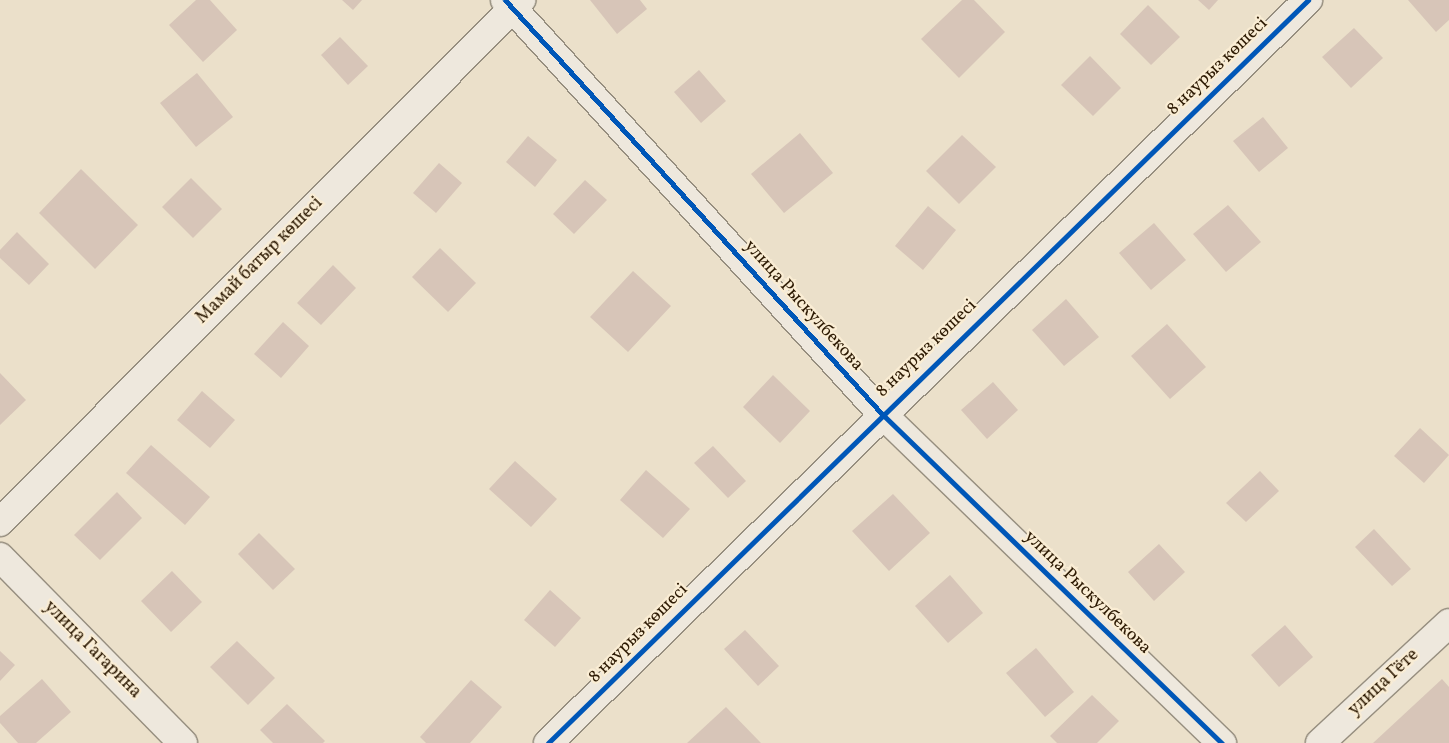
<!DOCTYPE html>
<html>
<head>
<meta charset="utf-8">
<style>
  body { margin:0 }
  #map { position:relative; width:1449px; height:743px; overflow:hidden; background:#ebe0ca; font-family:Vollkorn,serif }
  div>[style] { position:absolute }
  .building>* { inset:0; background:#d7c5b8 }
  .roads { filter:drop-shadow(1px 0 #968e7f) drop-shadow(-1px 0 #968e7f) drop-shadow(0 1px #968e7f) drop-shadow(0 -1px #968e7f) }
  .minor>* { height:28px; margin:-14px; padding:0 14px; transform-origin:14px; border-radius:14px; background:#eee8dd }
  .cycleway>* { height:5px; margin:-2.5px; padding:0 2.5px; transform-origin:2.5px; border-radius:2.5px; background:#0057b8 }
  span { translate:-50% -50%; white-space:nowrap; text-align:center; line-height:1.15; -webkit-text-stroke:4.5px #faedd4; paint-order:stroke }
  .street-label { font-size:18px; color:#2d1a03 }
</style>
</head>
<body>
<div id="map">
  <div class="building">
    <i style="clip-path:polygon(196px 0,210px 0,237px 30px,203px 62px,169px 25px)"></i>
    <i style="clip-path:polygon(342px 0,362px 0,353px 10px)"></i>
    <i style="clip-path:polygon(590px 0,640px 0,647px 9px,617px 34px)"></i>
    <i style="clip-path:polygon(962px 0,974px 0,1005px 32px,959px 78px,921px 39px)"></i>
    <i style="clip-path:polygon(1198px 0,1218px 0,1209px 10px)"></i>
    <i style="clip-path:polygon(1408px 0,1449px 0,1449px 20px,1436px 32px)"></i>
    <i style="clip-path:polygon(1148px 5px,1180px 37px,1151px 65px,1120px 34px)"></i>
    <i style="clip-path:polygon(1354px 28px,1383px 58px,1351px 88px,1322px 57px)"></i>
    <i style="clip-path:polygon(340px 37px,368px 66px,348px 85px,321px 55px)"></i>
    <i style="clip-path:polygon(1090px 56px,1121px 88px,1093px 116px,1061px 85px)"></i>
    <i style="clip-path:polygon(699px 70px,726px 101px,701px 123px,674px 92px)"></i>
    <i style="clip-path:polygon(197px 73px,233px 117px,196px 147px,160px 103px)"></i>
    <i style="clip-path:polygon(1263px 117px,1288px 148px,1259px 172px,1233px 141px)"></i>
    <i style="clip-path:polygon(800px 133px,833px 173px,784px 213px,751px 174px)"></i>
    <i style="clip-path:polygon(962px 135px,996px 167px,959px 204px,926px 171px)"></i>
    <i style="clip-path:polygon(528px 136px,557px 160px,535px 187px,506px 162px)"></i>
    <i style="clip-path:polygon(439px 163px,462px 183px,436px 213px,413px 193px)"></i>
    <i style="clip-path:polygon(81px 169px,138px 225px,95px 269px,39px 213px)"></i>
    <i style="clip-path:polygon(191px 178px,222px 209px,193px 238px,162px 207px)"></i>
    <i style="clip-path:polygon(585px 180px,607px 200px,574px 234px,553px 214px)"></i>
    <i style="clip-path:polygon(1228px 205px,1261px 242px,1226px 272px,1193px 234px)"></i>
    <i style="clip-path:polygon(928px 206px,956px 230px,923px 270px,895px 246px)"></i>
    <i style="clip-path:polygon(1154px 223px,1186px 260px,1151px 290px,1119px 253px)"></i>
    <i style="clip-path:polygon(17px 232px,49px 264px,29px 285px,0 258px,0 250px)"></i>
    <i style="clip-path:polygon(440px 248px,476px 283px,448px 312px,412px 277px)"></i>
    <i style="clip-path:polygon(333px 265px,356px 288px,321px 325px,297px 303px)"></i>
    <i style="clip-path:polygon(633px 271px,671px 306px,628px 352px,590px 317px)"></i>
    <i style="clip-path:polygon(1066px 299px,1099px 337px,1064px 366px,1032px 330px)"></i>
    <i style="clip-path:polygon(283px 322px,309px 346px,281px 378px,254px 354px)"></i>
    <i style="clip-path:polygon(1167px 324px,1206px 367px,1170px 399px,1131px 356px)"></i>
    <i style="clip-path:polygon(0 373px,26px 400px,0 425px)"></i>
    <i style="clip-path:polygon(773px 375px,810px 411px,780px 443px,743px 407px)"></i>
    <i style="clip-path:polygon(993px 382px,1018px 410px,987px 439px,961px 410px)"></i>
    <i style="clip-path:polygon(202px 391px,235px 420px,210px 448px,177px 420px)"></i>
    <i style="clip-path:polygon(1420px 428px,1449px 455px,1424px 483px,1394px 456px)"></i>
    <i style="clip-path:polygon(151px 445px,210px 497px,185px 525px,126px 473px)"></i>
    <i style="clip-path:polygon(713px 446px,746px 481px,728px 498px,694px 463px)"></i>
    <i style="clip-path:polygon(515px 461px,557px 499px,531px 527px,489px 489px)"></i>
    <i style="clip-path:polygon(646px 470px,690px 509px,663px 538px,620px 500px)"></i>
    <i style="clip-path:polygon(1260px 471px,1279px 491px,1246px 522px,1226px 503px)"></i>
    <i style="clip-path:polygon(117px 492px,142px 518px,100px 560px,74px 535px)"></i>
    <i style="clip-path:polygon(893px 494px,930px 533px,889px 571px,852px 531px)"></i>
    <i style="clip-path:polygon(1374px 529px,1411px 569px,1392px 586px,1355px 547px)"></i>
    <i style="clip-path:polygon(259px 533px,295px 569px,273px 590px,238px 554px)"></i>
    <i style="clip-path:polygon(1159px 544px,1185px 572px,1154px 601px,1128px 572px)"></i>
    <i style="clip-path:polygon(172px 571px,202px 602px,171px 632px,141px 601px)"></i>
    <i style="clip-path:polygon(950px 575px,983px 613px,948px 643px,915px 606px)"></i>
    <i style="clip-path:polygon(550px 590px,581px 618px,555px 647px,524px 620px)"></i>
    <i style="clip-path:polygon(1285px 625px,1313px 657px,1279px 687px,1251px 655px)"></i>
    <i style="clip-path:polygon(745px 630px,779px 666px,758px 686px,724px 649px)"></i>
    <i style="clip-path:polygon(237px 641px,275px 678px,248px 705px,210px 667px)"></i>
    <i style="clip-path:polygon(1036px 648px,1074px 692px,1045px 717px,1006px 673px)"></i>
    <i style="clip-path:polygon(0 651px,15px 665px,0 681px)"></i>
    <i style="clip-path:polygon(42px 679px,71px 712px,36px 743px,18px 743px,0 723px,0 716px)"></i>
    <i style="clip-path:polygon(1442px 679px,1449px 687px,1449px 743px,1373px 743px)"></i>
    <i style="clip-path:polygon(471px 680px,502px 707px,470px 743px,426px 743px,420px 737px)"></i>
    <i style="clip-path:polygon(1092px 695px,1119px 721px,1097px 743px,1057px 743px,1050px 736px)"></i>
    <i style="clip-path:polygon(287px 704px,325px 741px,323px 743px,273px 743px,260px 730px)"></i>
    <i style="clip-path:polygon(726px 707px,761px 743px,687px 743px)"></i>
  </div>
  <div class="roads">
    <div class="minor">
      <i style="left:505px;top:0;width:559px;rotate:47.68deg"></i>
      <i style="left:881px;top:413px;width:475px;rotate:44.1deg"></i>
      <i style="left:0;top:522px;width:738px;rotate:-45.05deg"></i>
      <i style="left:0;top:557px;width:261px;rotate:45.5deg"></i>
      <i style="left:548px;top:743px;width:1063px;rotate:-44.35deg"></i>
      <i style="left:1320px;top:743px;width:176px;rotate:-42.9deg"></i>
    </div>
  </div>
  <div class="cycleway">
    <i style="left:505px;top:0;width:559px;rotate:47.68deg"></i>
    <i style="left:881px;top:413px;width:475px;rotate:44.1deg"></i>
    <i style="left:548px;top:743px;width:1063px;rotate:-44.35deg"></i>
  </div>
  <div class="street-label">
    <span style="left:1218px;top:67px;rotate:-44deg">8 наурыз көшесі</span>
    <span style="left:260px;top:261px;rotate:-45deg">Мамай батыр көшесі</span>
    <span style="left:803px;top:306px;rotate:48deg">улица Рыскулбекова</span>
    <span style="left:927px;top:349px;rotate:-44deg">8 наурыз көшесі</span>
    <span style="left:1087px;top:593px;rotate:44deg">улица Рыскулбекова</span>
    <span style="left:639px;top:634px;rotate:-45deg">8 наурыз көшесі</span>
    <span style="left:92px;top:650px;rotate:45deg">улица Гагарина</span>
    <span style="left:1384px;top:683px;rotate:-43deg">улица Гёте</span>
  </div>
</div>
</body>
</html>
